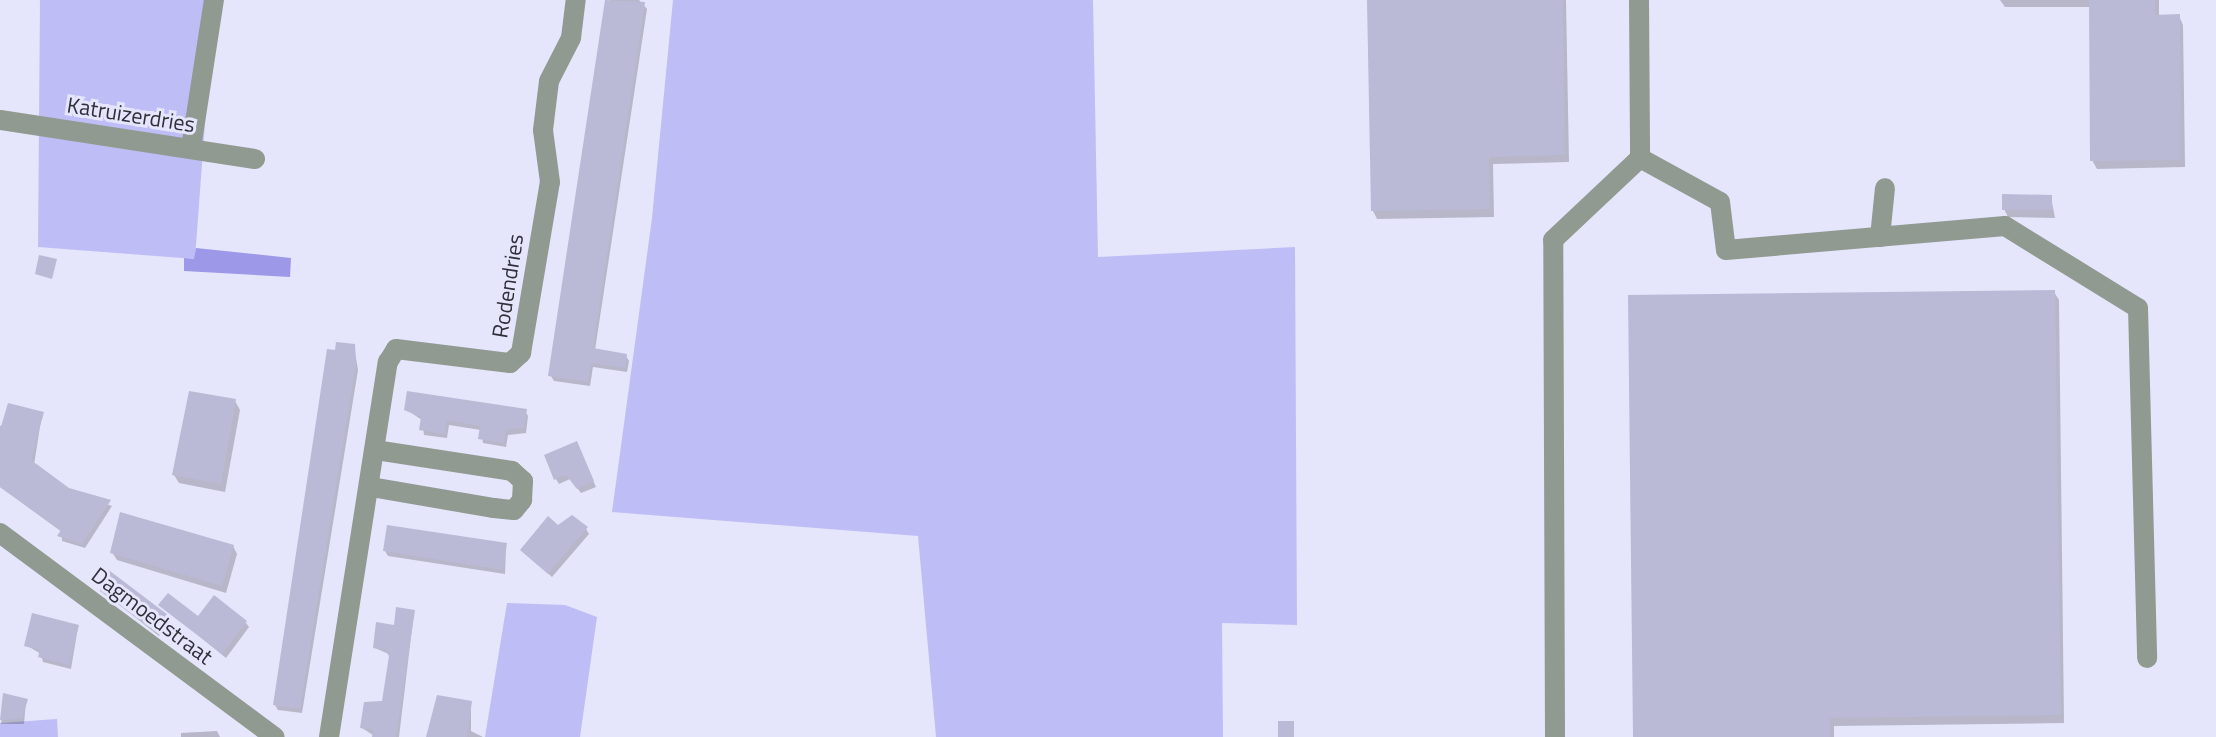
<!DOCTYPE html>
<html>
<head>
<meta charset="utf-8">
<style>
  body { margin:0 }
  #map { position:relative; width:2216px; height:737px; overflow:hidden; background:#e5e5fc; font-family:"Titillium Web",sans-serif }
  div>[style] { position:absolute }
  .green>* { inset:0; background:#bfbdf5 }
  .forest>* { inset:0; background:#9d98e8 }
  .shadow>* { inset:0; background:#0003 }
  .building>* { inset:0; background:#babad6 }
  .minor>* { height:20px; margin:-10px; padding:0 10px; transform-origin:10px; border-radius:10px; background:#909a90 }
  span { translate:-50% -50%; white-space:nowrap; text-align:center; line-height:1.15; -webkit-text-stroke:6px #e5e5fc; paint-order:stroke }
  .street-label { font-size:22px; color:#30303b }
</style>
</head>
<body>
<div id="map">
  <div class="green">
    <i style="clip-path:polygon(40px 0,214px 0,195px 259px,38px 247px)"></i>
    <i style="clip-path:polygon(673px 0,1093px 0,1098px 257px,1295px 247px,1297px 625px,1222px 623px,1223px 737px,936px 737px,918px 536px,612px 512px,652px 218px)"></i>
    <i style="clip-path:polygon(507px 603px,565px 605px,597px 617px,580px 737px,485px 737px)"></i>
    <i style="clip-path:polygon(57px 719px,58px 737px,0 737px,0 723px)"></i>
  </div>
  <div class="forest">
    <i style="clip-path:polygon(196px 248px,291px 258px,290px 277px,184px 271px,184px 258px,194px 259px)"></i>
  </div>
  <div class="shadow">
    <i style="clip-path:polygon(610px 0,639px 0,647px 9px,595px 350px,626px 356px,629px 361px,627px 372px,593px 367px,590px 386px,554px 381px,551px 376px)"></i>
    <i style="clip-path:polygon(1369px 0,1566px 0,1569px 162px,1493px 164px,1494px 217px,1377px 219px,1373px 211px)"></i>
    <i style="clip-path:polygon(2000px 0,2159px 0,2159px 17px,2179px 16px,2183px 25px,2185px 167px,2097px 169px,2092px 160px,2091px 7px,2005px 7px)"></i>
    <i style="clip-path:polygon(2051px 197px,2055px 218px,2008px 217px,2004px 209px)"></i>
    <i style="clip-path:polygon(2054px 292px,2059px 300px,2064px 723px,1834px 726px,1834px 737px,1635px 737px)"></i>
    <i style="clip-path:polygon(354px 346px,358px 370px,302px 713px,278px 710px,275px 705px)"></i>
    <i style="clip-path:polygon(235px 401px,240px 410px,225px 492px,179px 483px,174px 475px)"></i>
    <i style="clip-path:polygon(407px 410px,525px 411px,528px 416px,526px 433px,508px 435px,506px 447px,483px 443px,481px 430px,449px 425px,447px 438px,424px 435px,422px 420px)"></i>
    <i style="clip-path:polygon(42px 414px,34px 465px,68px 490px,112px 506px,85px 548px,62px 541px,62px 532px,0 487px,0 426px)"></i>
    <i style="clip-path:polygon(579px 449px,596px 487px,581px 493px,570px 479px,559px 484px,556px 479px)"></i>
    <i style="clip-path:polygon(558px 527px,586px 529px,589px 534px,552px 577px,522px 550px)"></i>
    <i style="clip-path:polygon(506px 545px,505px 574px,388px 556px,385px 551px)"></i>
    <i style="clip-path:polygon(233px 546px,237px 554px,226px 593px,117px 560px,112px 552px)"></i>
    <i style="clip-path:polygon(102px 591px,167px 616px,170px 621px,159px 636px)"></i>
    <i style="clip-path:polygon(161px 605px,198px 619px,246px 623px,249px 627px,226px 658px)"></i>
    <i style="clip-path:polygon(414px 612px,399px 737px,376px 737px,362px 728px,384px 702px,391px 655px,375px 648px)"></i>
    <i style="clip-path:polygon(78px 627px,71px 669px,43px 662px,41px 654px,26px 645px)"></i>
    <i style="clip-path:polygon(5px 696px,26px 701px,24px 724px,1px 724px)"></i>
    <i style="clip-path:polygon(471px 703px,471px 731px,483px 737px,429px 737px)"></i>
    <i style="clip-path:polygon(217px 731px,220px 737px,181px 737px,181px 733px)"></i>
  </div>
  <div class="building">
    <i style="clip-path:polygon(605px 0,645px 2px,593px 348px,627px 354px,625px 368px,591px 363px,588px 382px,548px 376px)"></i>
    <i style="clip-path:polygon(1367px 0,1563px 0,1565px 155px,1489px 157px,1490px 209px,1371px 211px)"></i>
    <i style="clip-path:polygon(2089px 0,2155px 0,2155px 15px,2180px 14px,2181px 160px,2090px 161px)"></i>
    <i style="clip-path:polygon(2002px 194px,2052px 195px,2052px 210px,2002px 210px)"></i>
    <i style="clip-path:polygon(39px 255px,57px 259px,52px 279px,35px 274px)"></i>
    <i style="clip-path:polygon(2055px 290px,2061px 715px,1830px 718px,1830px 737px,1633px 737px,1628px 295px)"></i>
    <i style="clip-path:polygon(336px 342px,355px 344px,356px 364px,300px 709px,273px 705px,327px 349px,335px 350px)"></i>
    <i style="clip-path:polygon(189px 391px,236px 399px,221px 484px,172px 475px)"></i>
    <i style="clip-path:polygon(407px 391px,527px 409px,524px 428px,506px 430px,504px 443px,478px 439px,480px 426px,447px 420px,445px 434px,419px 430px,421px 417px,404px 410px)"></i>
    <i style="clip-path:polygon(8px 403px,44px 412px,31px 460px,69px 488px,111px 500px,82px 544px,57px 536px,61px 530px,0 487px,0 430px)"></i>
    <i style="clip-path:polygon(577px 441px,594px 481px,577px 489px,566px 475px,554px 480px,544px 455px)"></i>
    <i style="clip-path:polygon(120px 512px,234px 545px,222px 586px,110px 553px)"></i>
    <i style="clip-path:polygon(572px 515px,588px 527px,548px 574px,520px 550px,548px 516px,558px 525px)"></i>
    <i style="clip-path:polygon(387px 525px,507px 543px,503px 570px,383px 551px)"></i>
    <i style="clip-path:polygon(106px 568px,168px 615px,156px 632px,100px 591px)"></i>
    <i style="clip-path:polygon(168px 593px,198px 616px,214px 595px,247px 621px,222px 654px,158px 605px)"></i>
    <i style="clip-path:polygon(396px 607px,415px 610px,396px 737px,372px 737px,373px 730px,360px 728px,364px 702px,382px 701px,389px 656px,385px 650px,373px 648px,376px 622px,394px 625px)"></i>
    <i style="clip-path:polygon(32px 613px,79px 625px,69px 665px,38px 657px,40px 650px,24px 646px)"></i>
    <i style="clip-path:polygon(3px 693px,28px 699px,22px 719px,0 720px)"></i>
    <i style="clip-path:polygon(437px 695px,472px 701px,467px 737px,426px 737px)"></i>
    <i style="clip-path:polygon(1278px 721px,1294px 721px,1294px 737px,1278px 737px)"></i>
  </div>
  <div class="minor">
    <i style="left:1639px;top:0;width:158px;rotate:89.6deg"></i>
    <i style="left:1640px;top:158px;width:91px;rotate:28.8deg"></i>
    <i style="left:1720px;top:202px;width:48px;rotate:82.9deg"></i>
    <i style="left:1726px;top:250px;width:280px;rotate:-4.9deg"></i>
    <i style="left:2005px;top:226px;width:156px;rotate:31.7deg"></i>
    <i style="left:2138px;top:308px;width:350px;rotate:88.5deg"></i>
    <i style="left:0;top:120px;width:258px;rotate:8.7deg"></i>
    <i style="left:191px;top:148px;width:150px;rotate:-81.2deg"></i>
    <i style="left:1880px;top:237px;width:49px;rotate:-84.2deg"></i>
    <i style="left:371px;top:487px;width:125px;rotate:9.7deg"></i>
    <i style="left:494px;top:508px;width:20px;rotate:6deg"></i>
    <i style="left:514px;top:510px;width:13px;rotate:-51deg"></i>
    <i style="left:522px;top:500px;width:19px;rotate:-87deg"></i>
    <i style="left:523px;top:481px;width:15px;rotate:-138deg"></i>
    <i style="left:512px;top:471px;width:139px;rotate:-171.3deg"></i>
    <i style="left:0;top:533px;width:342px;rotate:36.6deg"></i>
    <i style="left:329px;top:737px;width:380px;rotate:-81.1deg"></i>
    <i style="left:388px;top:362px;width:15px;rotate:-58deg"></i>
    <i style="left:396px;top:349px;width:115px;rotate:7deg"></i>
    <i style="left:510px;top:363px;width:15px;rotate:-42deg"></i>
    <i style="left:521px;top:353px;width:173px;rotate:-80.4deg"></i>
    <i style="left:550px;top:182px;width:52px;rotate:-97.7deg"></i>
    <i style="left:543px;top:130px;width:49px;rotate:-83deg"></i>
    <i style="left:549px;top:81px;width:48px;rotate:-62.9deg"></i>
    <i style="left:571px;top:38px;width:38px;rotate:-83deg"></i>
    <i style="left:1555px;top:737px;width:497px;rotate:-90.2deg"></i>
    <i style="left:1553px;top:240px;width:120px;rotate:-43.3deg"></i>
  </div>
  <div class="street-label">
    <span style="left:131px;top:115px;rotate:9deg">Katruizerdries</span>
    <span style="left:508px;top:286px;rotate:-81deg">Rodendries</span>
    <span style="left:152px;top:616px;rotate:37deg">Dagmoedstraat</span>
  </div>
</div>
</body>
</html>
